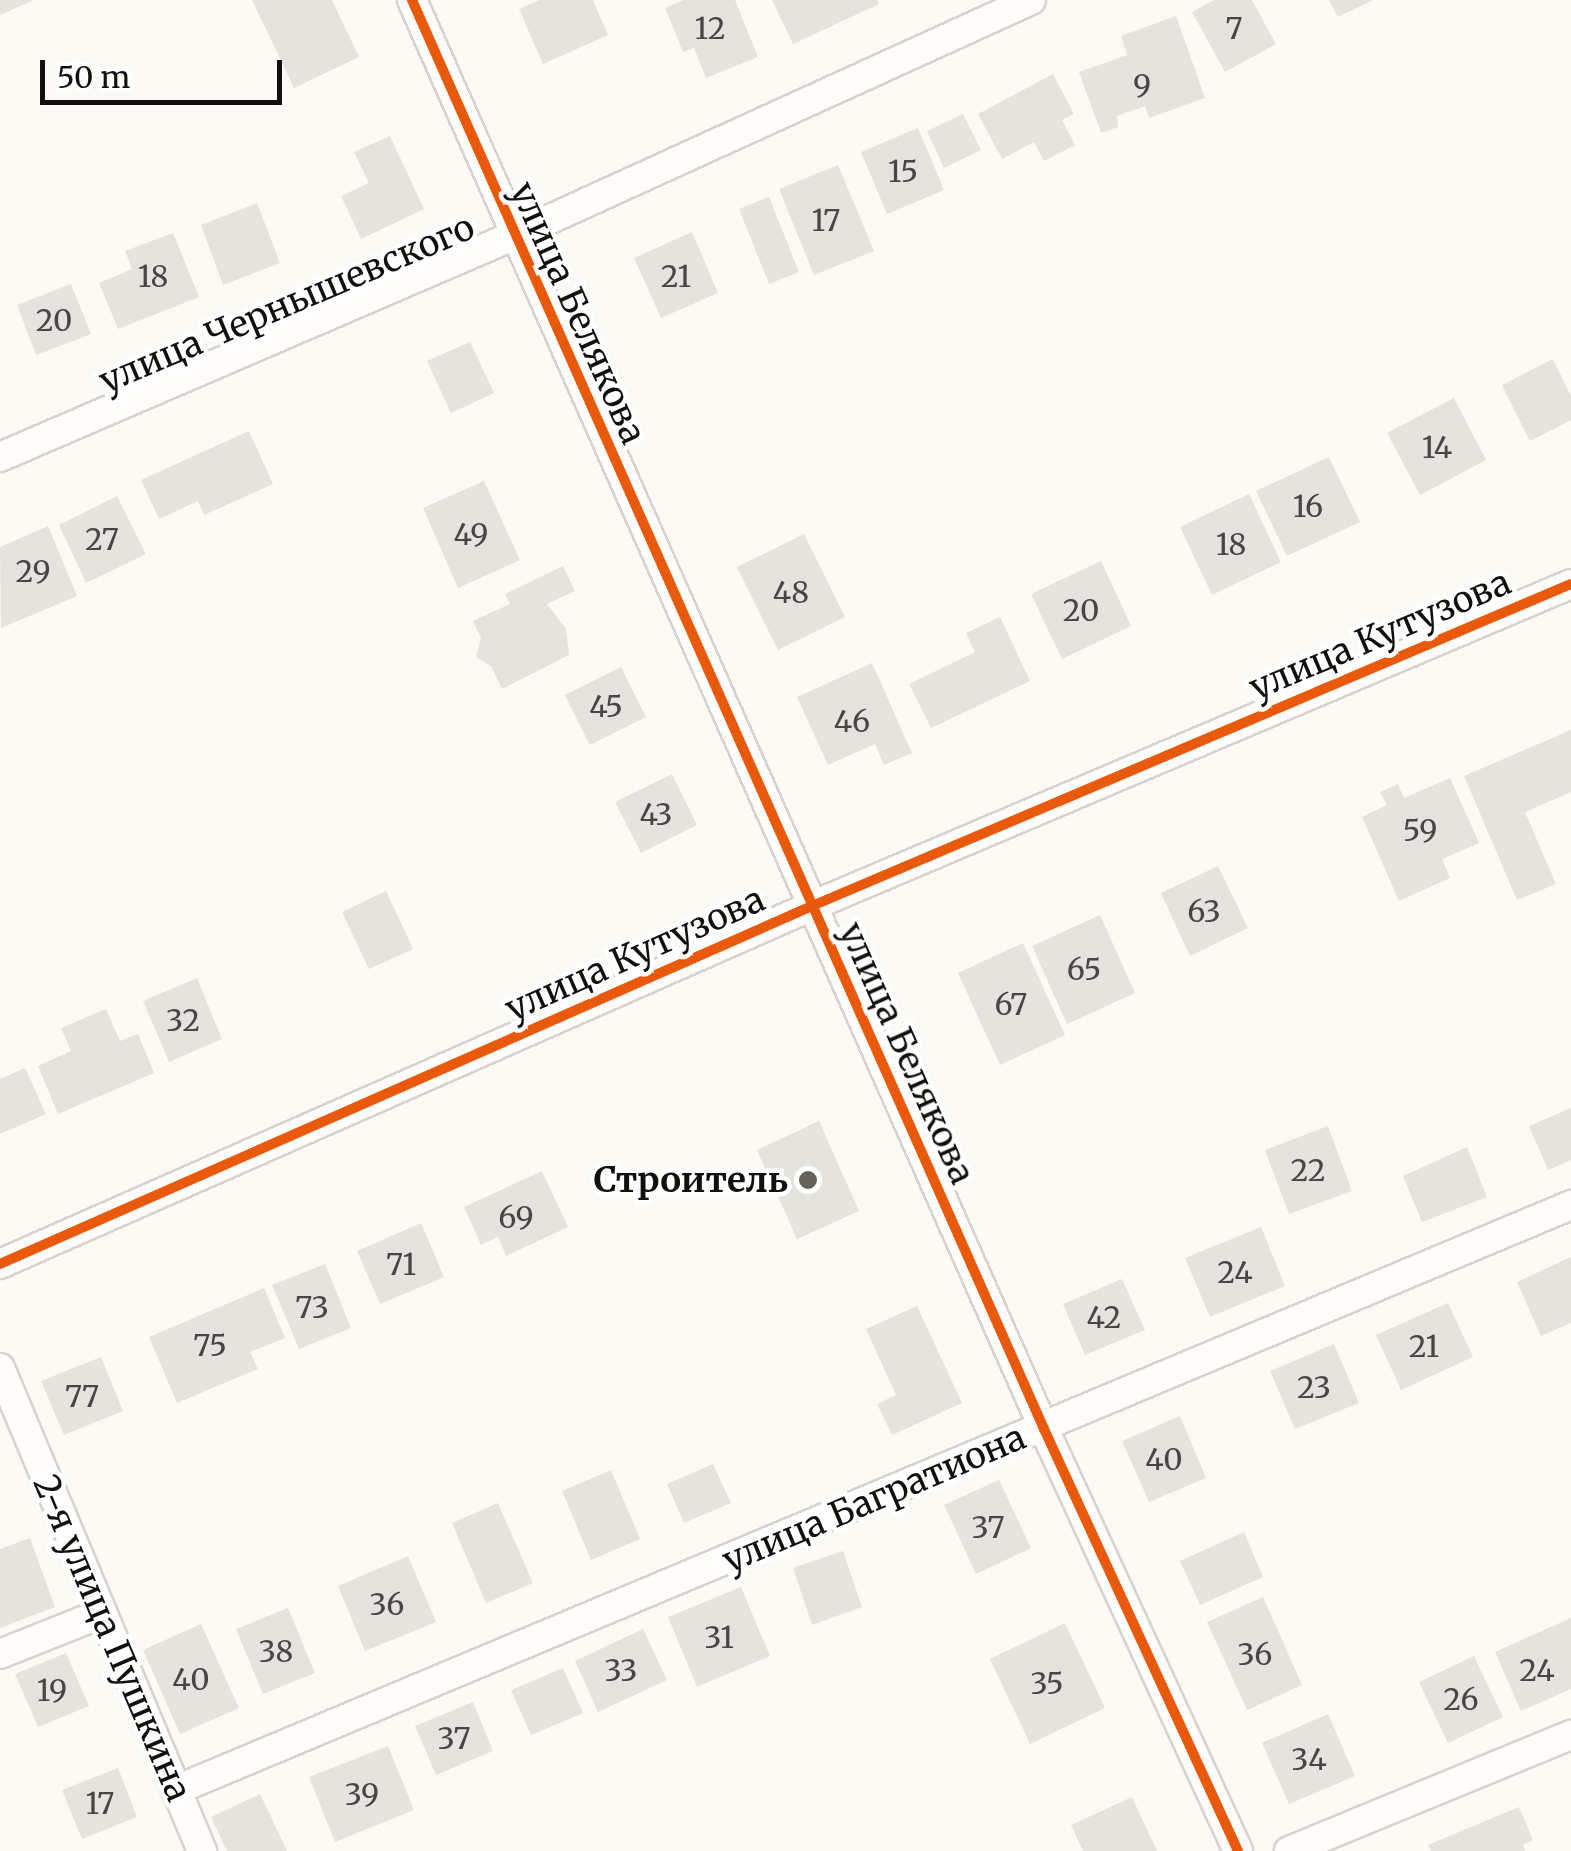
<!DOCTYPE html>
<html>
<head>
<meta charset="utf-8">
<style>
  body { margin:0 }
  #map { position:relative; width:1571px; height:1851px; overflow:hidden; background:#fcfaf4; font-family:Merriweather,serif }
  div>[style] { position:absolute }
  .building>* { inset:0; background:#e5e3de }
  .roads { filter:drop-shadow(2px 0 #d6d4cf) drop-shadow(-2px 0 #d6d4cf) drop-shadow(0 2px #d6d4cf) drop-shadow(0 -2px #d6d4cf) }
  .street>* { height:28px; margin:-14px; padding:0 14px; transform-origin:14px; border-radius:14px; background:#fffefd }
  .cycleway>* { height:10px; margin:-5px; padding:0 5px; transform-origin:5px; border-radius:5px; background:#e8590c }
  .dots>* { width:28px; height:28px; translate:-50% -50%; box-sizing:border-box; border:5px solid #fff; border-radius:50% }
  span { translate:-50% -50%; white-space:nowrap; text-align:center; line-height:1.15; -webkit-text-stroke:9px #fff; paint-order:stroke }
  .number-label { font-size:30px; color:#484642 }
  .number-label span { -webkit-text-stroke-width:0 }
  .street-label { font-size:35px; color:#12100c }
  .poi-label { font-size:35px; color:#12100c; font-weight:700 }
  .right { translate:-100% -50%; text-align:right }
  .scale { position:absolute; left:40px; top:60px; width:242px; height:45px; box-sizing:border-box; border:5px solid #12100c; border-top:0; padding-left:12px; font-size:30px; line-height:35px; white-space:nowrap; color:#12100c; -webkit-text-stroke:8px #fff; paint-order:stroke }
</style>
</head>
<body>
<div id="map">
  <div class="building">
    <i style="clip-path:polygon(0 0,34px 0,0 15px)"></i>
    <i style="clip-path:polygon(252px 0,332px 0,359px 57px,294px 88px)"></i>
    <i style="clip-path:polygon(540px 0,593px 0,608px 35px,543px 64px,519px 9px)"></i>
    <i style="clip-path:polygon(684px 0,735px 0,758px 57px,706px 78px,694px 48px,683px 52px,665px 8px)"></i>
    <i style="clip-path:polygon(772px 0,877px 0,879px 4px,793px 44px)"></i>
    <i style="clip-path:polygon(1214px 0,1252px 0,1276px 44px,1225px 72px,1192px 12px)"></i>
    <i style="clip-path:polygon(1329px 0,1373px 0,1338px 17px)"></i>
    <i style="clip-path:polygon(1176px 16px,1205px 98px,1149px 118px,1145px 106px,1117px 116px,1118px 127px,1101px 133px,1079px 72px,1127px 55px,1121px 36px)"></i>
    <i style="clip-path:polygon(1053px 74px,1074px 114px,1062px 120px,1075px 145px,1044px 161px,1034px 142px,1002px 159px,978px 114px)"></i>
    <i style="clip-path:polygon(963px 114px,981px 150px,944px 168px,927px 131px)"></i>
    <i style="clip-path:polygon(918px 128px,944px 190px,887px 214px,861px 152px)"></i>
    <i style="clip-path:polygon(390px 136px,424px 209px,361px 239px,341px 196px,369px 183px,354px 152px)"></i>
    <i style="clip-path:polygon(838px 165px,874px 251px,814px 275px,779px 189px)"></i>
    <i style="clip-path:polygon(769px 197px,799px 272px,769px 284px,739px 209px)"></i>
    <i style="clip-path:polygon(257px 203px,280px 263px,223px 285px,201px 225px)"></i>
    <i style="clip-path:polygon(692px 232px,718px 293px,661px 318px,634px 258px)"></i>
    <i style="clip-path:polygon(173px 233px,199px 297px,118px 329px,99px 283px,132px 269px,125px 251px)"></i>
    <i style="clip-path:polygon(71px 284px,91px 334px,36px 355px,17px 305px)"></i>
    <i style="clip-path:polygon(470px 342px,494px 393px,451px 413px,427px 361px)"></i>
    <i style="clip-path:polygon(1553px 359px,1571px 396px,1571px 420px,1530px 441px,1502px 385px)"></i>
    <i style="clip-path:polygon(1454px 398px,1486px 460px,1420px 495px,1387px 433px)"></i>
    <i style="clip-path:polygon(249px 431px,273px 484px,204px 515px,198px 501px,159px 519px,141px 480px)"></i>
    <i style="clip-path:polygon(1329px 457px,1360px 522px,1287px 556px,1256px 491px)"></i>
    <i style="clip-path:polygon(484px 481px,520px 560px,458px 588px,423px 508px)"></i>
    <i style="clip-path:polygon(1249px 494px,1281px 562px,1212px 595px,1180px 527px)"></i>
    <i style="clip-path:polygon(117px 496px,146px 554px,86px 583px,59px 525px)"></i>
    <i style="clip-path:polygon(48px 526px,77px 596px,1px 628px,0 547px)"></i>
    <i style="clip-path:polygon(804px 534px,845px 617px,778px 650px,737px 567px)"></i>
    <i style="clip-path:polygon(1101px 561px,1131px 626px,1062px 659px,1031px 594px)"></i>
    <i style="clip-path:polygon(563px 566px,575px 591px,547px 604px,566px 629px,569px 655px,502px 689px,491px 666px,476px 657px,481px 638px,473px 621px,510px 604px,505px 594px)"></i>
    <i style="clip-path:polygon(1000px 617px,1030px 681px,931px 728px,909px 684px,975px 652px,966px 633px)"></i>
    <i style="clip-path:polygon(872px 663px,912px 753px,884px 765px,875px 744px,828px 765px,797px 697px)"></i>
    <i style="clip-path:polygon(621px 667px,646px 717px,590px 745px,565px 695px)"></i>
    <i style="clip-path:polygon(1571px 730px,1571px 792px,1525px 812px,1556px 884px,1517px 900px,1464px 776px)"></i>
    <i style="clip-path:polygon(672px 774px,697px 825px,641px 853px,615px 802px)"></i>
    <i style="clip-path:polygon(1450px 778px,1479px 843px,1442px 859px,1450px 878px,1399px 901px,1362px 817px,1387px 805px,1380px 792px,1398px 784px,1404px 798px)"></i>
    <i style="clip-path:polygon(1218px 866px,1248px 928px,1190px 956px,1161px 893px)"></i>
    <i style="clip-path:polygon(386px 891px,413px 949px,369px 969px,342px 912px)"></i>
    <i style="clip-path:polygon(1100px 915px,1135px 993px,1067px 1024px,1032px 946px)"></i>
    <i style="clip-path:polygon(1023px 943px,1065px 1035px,1000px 1065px,958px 973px)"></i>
    <i style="clip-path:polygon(197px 978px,222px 1039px,169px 1062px,143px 1001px)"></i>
    <i style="clip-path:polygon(106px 1009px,120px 1041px,138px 1034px,154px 1073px,58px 1114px,38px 1066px,71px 1051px,61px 1028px)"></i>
    <i style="clip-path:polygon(25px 1068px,46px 1114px,0 1134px,0 1079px)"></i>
    <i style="clip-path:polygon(1571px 1108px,1571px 1160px,1548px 1170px,1529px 1126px)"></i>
    <i style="clip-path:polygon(819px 1121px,859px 1211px,797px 1239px,757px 1150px)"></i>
    <i style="clip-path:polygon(1328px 1126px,1352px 1191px,1289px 1214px,1265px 1150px)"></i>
    <i style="clip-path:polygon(1467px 1147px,1487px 1197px,1422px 1222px,1403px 1176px)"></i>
    <i style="clip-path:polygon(542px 1171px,568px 1227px,506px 1256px,498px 1237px,481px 1245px,464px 1207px)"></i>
    <i style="clip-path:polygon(421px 1223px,444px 1277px,380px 1304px,357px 1251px)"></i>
    <i style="clip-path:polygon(1261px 1227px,1285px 1286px,1210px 1317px,1185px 1258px)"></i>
    <i style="clip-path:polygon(1571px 1257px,1571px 1323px,1541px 1336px,1517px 1282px)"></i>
    <i style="clip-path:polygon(325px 1264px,351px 1328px,299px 1349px,272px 1285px)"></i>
    <i style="clip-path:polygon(1122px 1279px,1145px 1330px,1085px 1355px,1063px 1304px)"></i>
    <i style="clip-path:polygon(264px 1288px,285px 1338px,250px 1352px,258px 1369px,177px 1403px,149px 1337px)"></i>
    <i style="clip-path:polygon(1448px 1303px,1473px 1357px,1401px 1390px,1376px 1335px)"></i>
    <i style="clip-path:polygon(917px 1306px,962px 1403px,892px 1435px,877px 1404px,896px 1395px,866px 1329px)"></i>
    <i style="clip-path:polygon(1334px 1344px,1359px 1403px,1295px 1429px,1270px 1371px)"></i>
    <i style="clip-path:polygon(101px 1357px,123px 1411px,64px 1435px,41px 1381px)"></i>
    <i style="clip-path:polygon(1180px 1416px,1206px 1478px,1149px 1502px,1122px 1441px)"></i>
    <i style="clip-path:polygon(713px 1464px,731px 1503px,684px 1523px,667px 1484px)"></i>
    <i style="clip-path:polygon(611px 1470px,640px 1539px,591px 1560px,562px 1491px)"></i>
    <i style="clip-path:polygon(999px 1480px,1031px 1548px,976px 1574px,944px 1505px)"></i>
    <i style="clip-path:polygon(498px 1503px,533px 1583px,486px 1603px,452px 1523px)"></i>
    <i style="clip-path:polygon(1244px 1532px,1263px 1577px,1200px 1605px,1180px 1561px)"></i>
    <i style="clip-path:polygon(30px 1538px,55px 1607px,0 1628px,0 1549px)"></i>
    <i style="clip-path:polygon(843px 1551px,862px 1607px,812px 1625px,793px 1568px)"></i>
    <i style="clip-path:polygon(408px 1556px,436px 1622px,365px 1651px,338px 1586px)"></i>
    <i style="clip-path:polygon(741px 1587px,770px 1656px,697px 1687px,668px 1617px)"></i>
    <i style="clip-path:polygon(1263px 1597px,1302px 1685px,1247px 1710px,1207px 1622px)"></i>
    <i style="clip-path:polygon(288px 1608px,315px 1673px,263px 1694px,236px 1629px)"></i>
    <i style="clip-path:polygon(1571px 1618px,1571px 1689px,1521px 1711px,1495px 1652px)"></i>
    <i style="clip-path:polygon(1065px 1623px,1105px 1708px,1030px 1744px,990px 1659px)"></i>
    <i style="clip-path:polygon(201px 1624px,239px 1708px,180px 1734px,143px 1650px)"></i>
    <i style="clip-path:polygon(643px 1629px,667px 1680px,598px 1712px,575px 1661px)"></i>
    <i style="clip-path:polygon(66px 1653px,89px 1706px,38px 1727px,15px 1674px)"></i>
    <i style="clip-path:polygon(1474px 1656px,1503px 1717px,1448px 1743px,1419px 1682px)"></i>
    <i style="clip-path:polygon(563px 1668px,583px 1713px,531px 1735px,511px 1690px)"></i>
    <i style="clip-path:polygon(473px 1702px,493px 1751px,436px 1775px,415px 1726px)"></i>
    <i style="clip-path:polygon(1328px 1714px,1355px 1776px,1289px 1804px,1262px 1743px)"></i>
    <i style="clip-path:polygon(388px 1746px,414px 1810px,335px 1842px,309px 1777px)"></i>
    <i style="clip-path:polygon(118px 1768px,137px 1817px,82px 1839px,62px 1790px)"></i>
    <i style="clip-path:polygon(260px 1794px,287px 1851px,227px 1851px,211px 1817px)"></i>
    <i style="clip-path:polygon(1132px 1797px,1157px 1851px,1083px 1851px,1071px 1825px)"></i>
    <i style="clip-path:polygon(1519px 1807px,1533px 1840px,1523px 1845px,1525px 1851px,1431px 1851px,1428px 1845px)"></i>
  </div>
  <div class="roads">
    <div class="street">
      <i style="left:412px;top:0;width:1563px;rotate:66.14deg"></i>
      <i style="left:1044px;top:1429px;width:464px;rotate:65.3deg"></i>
      <i style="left:0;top:457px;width:559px;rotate:-23.31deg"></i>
      <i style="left:513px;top:236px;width:569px;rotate:-24.49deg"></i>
      <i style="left:0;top:1264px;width:887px;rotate:-23.79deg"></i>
      <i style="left:812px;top:906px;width:824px;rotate:-22.99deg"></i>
      <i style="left:0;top:1368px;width:524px;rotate:67.3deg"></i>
      <i style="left:0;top:1654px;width:108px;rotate:-21.8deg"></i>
      <i style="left:176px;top:1790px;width:1513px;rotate:-22.75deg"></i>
      <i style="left:1289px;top:1851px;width:305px;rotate:-22.4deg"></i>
    </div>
  </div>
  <div class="cycleway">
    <i style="left:412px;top:0;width:1563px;rotate:66.14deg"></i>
    <i style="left:1044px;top:1429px;width:464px;rotate:65.3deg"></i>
    <i style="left:0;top:1264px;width:887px;rotate:-23.79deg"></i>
    <i style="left:812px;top:906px;width:824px;rotate:-22.99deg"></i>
  </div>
  <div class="dots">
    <i style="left:808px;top:1180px;background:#64625d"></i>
  </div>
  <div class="number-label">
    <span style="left:710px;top:28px">12</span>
    <span style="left:1234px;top:28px">7</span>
    <span style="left:1142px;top:85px">9</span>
    <span style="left:903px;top:171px">15</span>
    <span style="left:826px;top:220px">17</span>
    <span style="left:153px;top:276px">18</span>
    <span style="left:676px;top:276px">21</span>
    <span style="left:54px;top:320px">20</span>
    <span style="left:1437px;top:447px">14</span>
    <span style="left:1308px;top:506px">16</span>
    <span style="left:471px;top:534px">49</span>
    <span style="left:102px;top:539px">27</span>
    <span style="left:1231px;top:544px">18</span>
    <span style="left:33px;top:571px">29</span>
    <span style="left:791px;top:592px">48</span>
    <span style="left:1081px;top:610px">20</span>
    <span style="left:606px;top:706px">45</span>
    <span style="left:852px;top:721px">46</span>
    <span style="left:656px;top:814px">43</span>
    <span style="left:1420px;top:830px">59</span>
    <span style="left:1204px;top:911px">63</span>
    <span style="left:1084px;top:969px">65</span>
    <span style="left:1011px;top:1004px">67</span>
    <span style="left:183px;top:1020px">32</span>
    <span style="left:1308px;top:1170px">22</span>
    <span style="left:516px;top:1217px">69</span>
    <span style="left:401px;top:1264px">71</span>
    <span style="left:1235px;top:1272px">24</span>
    <span style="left:312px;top:1307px">73</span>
    <span style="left:1104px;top:1317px">42</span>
    <span style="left:210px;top:1345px">75</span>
    <span style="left:1424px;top:1346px">21</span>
    <span style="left:1314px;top:1387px">23</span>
    <span style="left:82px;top:1396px">77</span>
    <span style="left:1164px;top:1459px">40</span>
    <span style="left:988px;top:1527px">37</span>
    <span style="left:387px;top:1604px">36</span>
    <span style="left:719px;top:1637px">31</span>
    <span style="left:276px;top:1651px">38</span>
    <span style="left:1255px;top:1654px">36</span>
    <span style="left:621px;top:1670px">33</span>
    <span style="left:1537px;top:1670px">24</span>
    <span style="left:191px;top:1679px">40</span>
    <span style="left:1047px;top:1683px">35</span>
    <span style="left:52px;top:1690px">19</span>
    <span style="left:1461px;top:1699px">26</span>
    <span style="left:454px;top:1738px">37</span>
    <span style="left:1309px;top:1759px">34</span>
    <span style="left:362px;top:1794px">39</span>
    <span style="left:100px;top:1803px">17</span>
  </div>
  <div class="street-label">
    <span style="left:287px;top:304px;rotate:-23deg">улица Чернышевского</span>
    <span style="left:578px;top:313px;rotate:66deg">улица Белякова</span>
    <span style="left:1380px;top:635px;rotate:-23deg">улица Кутузова</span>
    <span style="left:635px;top:954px;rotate:-24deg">улица Кутузова</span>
    <span style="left:907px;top:1053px;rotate:66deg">улица Белякова</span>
    <span style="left:874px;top:1499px;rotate:-23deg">улица Багратиона</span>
    <span style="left:112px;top:1638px;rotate:67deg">2-я улица Пушкина</span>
  </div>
  <div class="poi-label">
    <span class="right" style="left:788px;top:1180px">Строитель</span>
  </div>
  <div class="scale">50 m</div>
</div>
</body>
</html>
